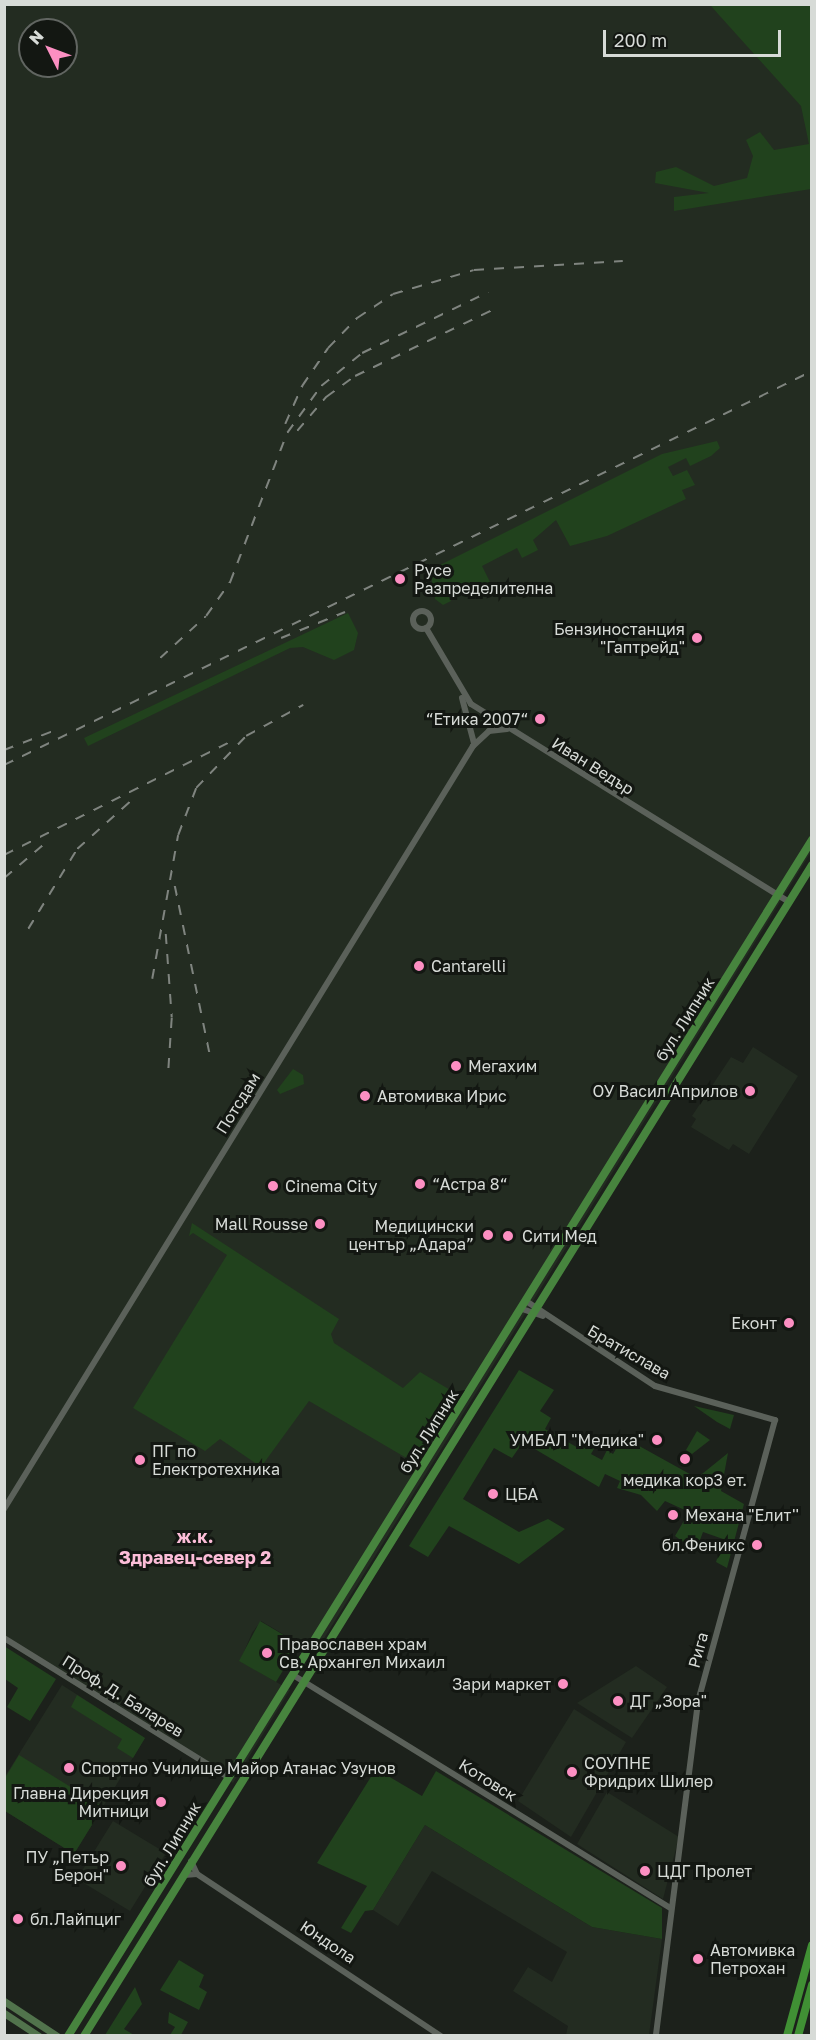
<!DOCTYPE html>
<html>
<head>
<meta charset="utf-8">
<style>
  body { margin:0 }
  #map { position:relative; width:816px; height:2040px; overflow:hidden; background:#1c211b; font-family:"Golos Text",sans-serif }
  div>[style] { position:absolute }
  .built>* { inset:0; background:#232c21 }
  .green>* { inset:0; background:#21421d }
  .tertiary>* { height:6px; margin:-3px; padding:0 3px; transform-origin:3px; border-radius:3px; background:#5b615a }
  .tertiary>.ring { margin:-3px; padding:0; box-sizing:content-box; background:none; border:6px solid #5b615a; border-radius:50% }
  .secondary>* { height:7px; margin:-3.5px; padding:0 3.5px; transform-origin:3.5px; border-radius:3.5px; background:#51734c }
  .primary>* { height:8px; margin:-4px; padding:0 4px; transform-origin:4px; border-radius:4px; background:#47843e }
  .trunk>* { height:8px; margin:-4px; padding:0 4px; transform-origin:4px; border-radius:4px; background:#409034 }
  .rail>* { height:1.5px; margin-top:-0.75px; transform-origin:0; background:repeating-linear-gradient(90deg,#7f847f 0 10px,transparent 0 20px) }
  .dots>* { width:16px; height:16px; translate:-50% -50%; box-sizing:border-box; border:3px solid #131712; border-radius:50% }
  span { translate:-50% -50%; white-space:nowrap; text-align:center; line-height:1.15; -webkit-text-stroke:6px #131712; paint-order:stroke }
  .poi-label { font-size:16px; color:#d7dbd7 }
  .left { translate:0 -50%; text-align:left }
  .right { translate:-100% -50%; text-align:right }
  .street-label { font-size:16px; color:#d7dbd7 }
  .neighbourhood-label { font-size:18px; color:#fcbdd8; font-weight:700 }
  .frame { position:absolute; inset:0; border:6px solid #d7dbd7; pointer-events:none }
  .north { position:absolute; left:18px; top:18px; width:60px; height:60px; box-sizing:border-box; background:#131712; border:2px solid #616561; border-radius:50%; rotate:312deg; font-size:16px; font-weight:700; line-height:24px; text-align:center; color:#d7dbd7 }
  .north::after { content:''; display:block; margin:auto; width:21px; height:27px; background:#fc8fc2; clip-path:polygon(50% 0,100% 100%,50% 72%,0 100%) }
  .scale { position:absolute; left:603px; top:30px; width:178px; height:27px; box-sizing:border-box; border:3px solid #d7dbd7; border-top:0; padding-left:8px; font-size:18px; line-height:21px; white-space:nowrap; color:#d7dbd7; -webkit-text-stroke:4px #131712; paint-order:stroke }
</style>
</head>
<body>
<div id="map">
  <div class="built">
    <i style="clip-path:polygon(evenodd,4px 5px,710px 5px,811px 108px,811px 852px,315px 1653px,261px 1621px,252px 1633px,240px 1661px,290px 1690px,233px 1783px,5px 1642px,4px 5px,30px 30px,66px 30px,66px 66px,30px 66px,30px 30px)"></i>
    <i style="clip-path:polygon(753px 1047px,798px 1076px,749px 1154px,733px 1144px,729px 1150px,691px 1127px,696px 1119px,692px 1116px,731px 1057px,743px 1063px)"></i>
    <i style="clip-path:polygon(636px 1666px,667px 1687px,632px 1738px,577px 1703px)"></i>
    <i style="clip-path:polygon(62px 1685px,145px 1738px,74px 1854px,5px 1811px,4px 1778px)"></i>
    <i style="clip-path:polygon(574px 1709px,626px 1742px,571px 1837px,518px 1801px)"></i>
    <i style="clip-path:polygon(607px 1792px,679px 1837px,663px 1899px,577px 1844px)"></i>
    <i style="clip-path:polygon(113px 1821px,166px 1853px,130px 1911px,77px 1879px)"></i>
    <i style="clip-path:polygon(425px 1825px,592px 1927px,662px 1939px,649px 2035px,566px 2035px,568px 2026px,513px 1991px,528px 1967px,552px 1982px,567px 1952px,432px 1871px,398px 1926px,373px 1910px)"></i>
  </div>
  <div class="green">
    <i style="clip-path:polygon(710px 5px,811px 5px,811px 189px,674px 211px,674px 197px,709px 193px,655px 183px,656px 172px,676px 167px,714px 186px,747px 178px,753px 156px,746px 140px,760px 132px,774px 150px,809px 144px,801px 106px)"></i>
    <i style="clip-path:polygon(717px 441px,720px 448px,711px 456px,690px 466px,686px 458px,668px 467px,673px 476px,687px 470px,695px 485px,682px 490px,686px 499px,607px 536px,570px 546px,556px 520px,533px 540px,538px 550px,522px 558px,517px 548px,482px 566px,491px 584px,464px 597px,452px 583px,444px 587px,451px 601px,443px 605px,435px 599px,430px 570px,662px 454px)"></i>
    <i style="clip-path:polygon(348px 613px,358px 633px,354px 650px,334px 660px,303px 647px,290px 648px,88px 746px,84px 738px)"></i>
    <i style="clip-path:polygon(293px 1069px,303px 1075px,304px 1084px,280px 1094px,277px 1090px)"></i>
    <i style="clip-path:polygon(192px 1223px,339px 1319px,331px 1334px,334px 1343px,403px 1388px,420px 1372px,457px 1394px,415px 1463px,309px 1401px,261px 1467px,220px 1439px,205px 1451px,133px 1408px,227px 1255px,193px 1233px,189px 1236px)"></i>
    <i style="clip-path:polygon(519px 1370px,554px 1390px,540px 1411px,551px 1418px,545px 1429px,580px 1449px,587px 1436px,598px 1442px,591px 1454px,602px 1460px,607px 1450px,613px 1454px,623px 1437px,697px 1478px,728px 1453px,721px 1491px,744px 1504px,727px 1568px,716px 1562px,723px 1539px,703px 1532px,696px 1551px,675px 1536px,689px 1512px,665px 1501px,657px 1511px,641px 1495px,617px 1488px,620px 1481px,605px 1474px,599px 1487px,523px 1442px,512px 1458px,494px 1448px,463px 1499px,519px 1532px,548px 1519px,565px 1529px,519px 1564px,449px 1526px,428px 1557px,409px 1546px)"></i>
    <i style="clip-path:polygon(694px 1406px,734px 1415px,730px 1429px,717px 1422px)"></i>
    <i style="clip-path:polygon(697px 1431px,710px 1440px,692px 1454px,686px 1450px)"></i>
    <i style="clip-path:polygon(260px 1621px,299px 1644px,276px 1682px,239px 1661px)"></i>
    <i style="clip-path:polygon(4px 1646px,56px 1679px,30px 1721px,7px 1707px,18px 1688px,5px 1679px)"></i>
    <i style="clip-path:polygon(77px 1695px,145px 1738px,133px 1758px,117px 1748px,122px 1739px,71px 1707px)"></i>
    <i style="clip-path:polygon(19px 1755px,103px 1807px,74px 1854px,5px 1811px,5px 1778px)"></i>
    <i style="clip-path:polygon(371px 1766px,422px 1796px,436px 1771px,662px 1908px,662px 1939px,592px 1927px,425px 1825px,373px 1910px,365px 1911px,351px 1933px,341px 1928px,367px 1886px,317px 1863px,374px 1772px)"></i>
    <i style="clip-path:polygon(179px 1960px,204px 1975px,199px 1987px,207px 1992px,199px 2010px,160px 1990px)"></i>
    <i style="clip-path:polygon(135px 1987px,142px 2004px,124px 2029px,134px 2035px,105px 2035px)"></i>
    <i style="clip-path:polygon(169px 2012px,188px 2022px,181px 2035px,170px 2035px,175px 2027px,168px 2023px)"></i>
  </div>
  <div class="tertiary">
    <i class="ring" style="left:413px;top:611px;width:12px;height:12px"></i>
    <i style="left:426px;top:628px;width:88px;rotate:59.4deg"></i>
    <i style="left:471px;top:704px;width:375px;rotate:31.9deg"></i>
    <i style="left:462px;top:698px;width:47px;rotate:75.1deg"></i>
    <i style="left:526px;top:1301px;width:154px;rotate:33.4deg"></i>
    <i style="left:655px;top:1386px;width:125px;rotate:15.8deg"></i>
    <i style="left:775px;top:1420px;width:292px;rotate:105.3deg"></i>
    <i style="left:698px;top:1702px;width:337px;rotate:97.2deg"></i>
    <i style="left:522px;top:1309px;width:22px;rotate:18deg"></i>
    <i style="left:4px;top:1509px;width:896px;rotate:-58.42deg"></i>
    <i style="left:473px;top:746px;width:22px;rotate:-43deg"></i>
    <i style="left:489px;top:731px;width:18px;rotate:-6deg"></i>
    <i style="left:4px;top:1638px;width:264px;rotate:31.8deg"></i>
    <i style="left:293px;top:1675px;width:443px;rotate:31.7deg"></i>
    <i style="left:197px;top:1874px;width:293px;rotate:33.6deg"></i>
    <i style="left:184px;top:1875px;width:13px;rotate:-4deg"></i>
    <i style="left:197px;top:1874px;width:14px;rotate:-115deg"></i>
  </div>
  <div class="secondary">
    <i style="left:4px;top:2001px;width:64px;rotate:33.4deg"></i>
    <i style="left:4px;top:2013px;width:42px;rotate:33.3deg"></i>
  </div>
  <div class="primary">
    <i style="left:68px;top:2036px;width:1409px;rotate:-58.12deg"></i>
    <i style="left:84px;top:2036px;width:1379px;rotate:-58.13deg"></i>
  </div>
  <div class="trunk">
    <i style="left:787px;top:2036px;width:94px;rotate:-74.6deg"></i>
    <i style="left:798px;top:2036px;width:53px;rotate:-74.6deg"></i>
  </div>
  <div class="rail">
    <i style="left:285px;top:424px;width:42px;rotate:-65.9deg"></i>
    <i style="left:302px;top:386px;width:46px;rotate:-55.6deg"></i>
    <i style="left:328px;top:348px;width:42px;rotate:-46deg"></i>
    <i style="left:357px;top:318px;width:43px;rotate:-33.7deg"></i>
    <i style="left:393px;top:294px;width:84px;rotate:-16.5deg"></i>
    <i style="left:474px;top:270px;width:149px;rotate:-3.5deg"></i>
    <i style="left:297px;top:431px;width:45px;rotate:-49.5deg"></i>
    <i style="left:326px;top:397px;width:36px;rotate:-36deg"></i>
    <i style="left:355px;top:376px;width:152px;rotate:-25.7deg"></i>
    <i style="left:281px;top:638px;width:69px;rotate:-22.1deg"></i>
    <i style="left:160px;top:658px;width:62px;rotate:-42.4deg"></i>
    <i style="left:206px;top:616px;width:42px;rotate:-54.8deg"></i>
    <i style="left:230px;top:582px;width:160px;rotate:-69.1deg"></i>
    <i style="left:287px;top:433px;width:58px;rotate:-54.1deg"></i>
    <i style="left:321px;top:386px;width:53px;rotate:-38.8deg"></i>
    <i style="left:362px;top:353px;width:140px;rotate:-25.8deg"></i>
    <i style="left:4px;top:750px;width:53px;rotate:-21.2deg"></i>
    <i style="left:4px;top:765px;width:899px;rotate:-25.99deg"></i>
    <i style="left:4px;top:855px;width:255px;rotate:-26.6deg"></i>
    <i style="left:4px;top:878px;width:59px;rotate:-40.2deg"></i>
    <i style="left:175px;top:886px;width:178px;rotate:78.3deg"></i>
    <i style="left:28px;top:929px;width:94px;rotate:-58.5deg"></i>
    <i style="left:77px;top:849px;width:76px;rotate:-41.8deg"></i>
    <i style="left:166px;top:934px;width:84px;rotate:85.9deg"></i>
    <i style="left:172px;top:1018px;width:60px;rotate:93.8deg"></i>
    <i style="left:152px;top:979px;width:146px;rotate:-79.8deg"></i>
    <i style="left:178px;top:835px;width:50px;rotate:-69deg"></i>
    <i style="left:196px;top:788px;width:72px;rotate:-46.1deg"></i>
    <i style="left:246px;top:736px;width:65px;rotate:-28.5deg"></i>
  </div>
  <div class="dots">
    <i style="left:400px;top:579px;background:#fc8fc2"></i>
    <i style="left:697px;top:638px;background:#fc8fc2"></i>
    <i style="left:540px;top:719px;background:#fc8fc2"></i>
    <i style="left:419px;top:966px;background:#fc8fc2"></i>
    <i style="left:456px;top:1066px;background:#fc8fc2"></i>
    <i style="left:750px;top:1091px;background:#fc8fc2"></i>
    <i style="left:365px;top:1096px;background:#fc8fc2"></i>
    <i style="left:420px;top:1184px;background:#fc8fc2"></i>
    <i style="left:273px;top:1186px;background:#fc8fc2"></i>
    <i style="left:320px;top:1224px;background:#fc8fc2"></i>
    <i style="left:488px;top:1235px;background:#fc8fc2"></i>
    <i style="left:508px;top:1236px;background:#fc8fc2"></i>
    <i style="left:789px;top:1323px;background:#fc8fc2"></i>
    <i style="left:657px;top:1440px;background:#fc8fc2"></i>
    <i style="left:685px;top:1459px;background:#fc8fc2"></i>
    <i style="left:140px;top:1460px;background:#fc8fc2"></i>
    <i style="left:493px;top:1494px;background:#fc8fc2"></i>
    <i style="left:673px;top:1515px;background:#fc8fc2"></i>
    <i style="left:757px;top:1545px;background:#fc8fc2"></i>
    <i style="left:267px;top:1653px;background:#fc8fc2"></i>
    <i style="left:563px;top:1684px;background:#fc8fc2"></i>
    <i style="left:618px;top:1701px;background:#fc8fc2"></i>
    <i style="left:69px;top:1768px;background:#fc8fc2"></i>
    <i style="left:572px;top:1772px;background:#fc8fc2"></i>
    <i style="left:161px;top:1802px;background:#fc8fc2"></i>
    <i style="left:121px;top:1866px;background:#fc8fc2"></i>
    <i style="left:645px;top:1871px;background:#fc8fc2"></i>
    <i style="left:18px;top:1919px;background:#fc8fc2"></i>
    <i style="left:698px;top:1959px;background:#fc8fc2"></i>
  </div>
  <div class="poi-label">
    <span class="left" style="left:414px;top:579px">Русе<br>Разпределителна</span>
    <span class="right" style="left:685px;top:638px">Бензиностанция<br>"Гаптрейд"</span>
    <span class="right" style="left:528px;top:719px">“Етика 2007“</span>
    <span class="left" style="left:431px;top:966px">Cantarelli</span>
    <span class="left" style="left:468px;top:1066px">Мегахим</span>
    <span class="right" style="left:738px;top:1091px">ОУ Васил Априлов</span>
    <span class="left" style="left:377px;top:1096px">Автомивка Ирис</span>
    <span class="left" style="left:432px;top:1184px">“Астра 8“</span>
    <span class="left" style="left:285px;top:1186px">Cinema City</span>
    <span class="right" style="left:308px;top:1224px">Mall Rousse</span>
    <span class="right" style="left:474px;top:1235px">Медицински<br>център „Адара”</span>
    <span class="left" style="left:522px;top:1236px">Сити Мед</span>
    <span class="right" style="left:777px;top:1323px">Еконт</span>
    <span class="right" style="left:644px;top:1440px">УМБАЛ "Медика"</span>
    <span class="left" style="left:152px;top:1460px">ПГ по<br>Електротехника</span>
    <span style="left:685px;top:1480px">медика кор3 ет.</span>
    <span class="left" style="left:505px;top:1494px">ЦБА</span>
    <span class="left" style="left:685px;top:1515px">Механа "Елит''</span>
    <span class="right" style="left:745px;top:1545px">бл.Феникс</span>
    <span class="left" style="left:279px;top:1653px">Православен храм<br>Св. Архангел Михаил</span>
    <span class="right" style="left:551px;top:1684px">Зари маркет</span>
    <span class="left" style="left:630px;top:1701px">ДГ „Зора"</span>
    <span class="left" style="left:584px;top:1772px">СОУПНЕ<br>Фридрих Шилер</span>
    <span class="left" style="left:81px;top:1768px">Спортно Училище Майор Атанас Узунов</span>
    <span class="right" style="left:149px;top:1802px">Главна Дирекция<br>Митници</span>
    <span class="right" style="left:109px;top:1866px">ПУ „Петър<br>Берон"</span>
    <span class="left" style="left:657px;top:1871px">ЦДГ Пролет</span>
    <span class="left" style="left:30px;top:1919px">бл.Лайпциг</span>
    <span class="left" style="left:710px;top:1959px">Автомивка<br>Петрохан</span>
  </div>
  <div class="street-label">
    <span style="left:593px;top:766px;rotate:32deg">Иван Ведър</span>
    <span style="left:685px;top:1019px;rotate:-58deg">бул. Липник</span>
    <span style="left:238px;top:1103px;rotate:-58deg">Потсдам</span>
    <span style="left:629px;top:1352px;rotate:30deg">Братислава</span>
    <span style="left:429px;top:1431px;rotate:-58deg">бул. Липник</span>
    <span style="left:698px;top:1650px;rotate:-75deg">Рига</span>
    <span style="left:123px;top:1696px;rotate:32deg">Проф. Д. Баларев</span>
    <span style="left:488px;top:1780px;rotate:32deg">Котовск</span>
    <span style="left:172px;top:1844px;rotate:-59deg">бул. Липник</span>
    <span style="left:328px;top:1942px;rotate:34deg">Юндола</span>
  </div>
  <div class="neighbourhood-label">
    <span style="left:195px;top:1547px">ж.к.<br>Здравец-север 2</span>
  </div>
  <div class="frame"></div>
  <div class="north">N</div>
  <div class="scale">200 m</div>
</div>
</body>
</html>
